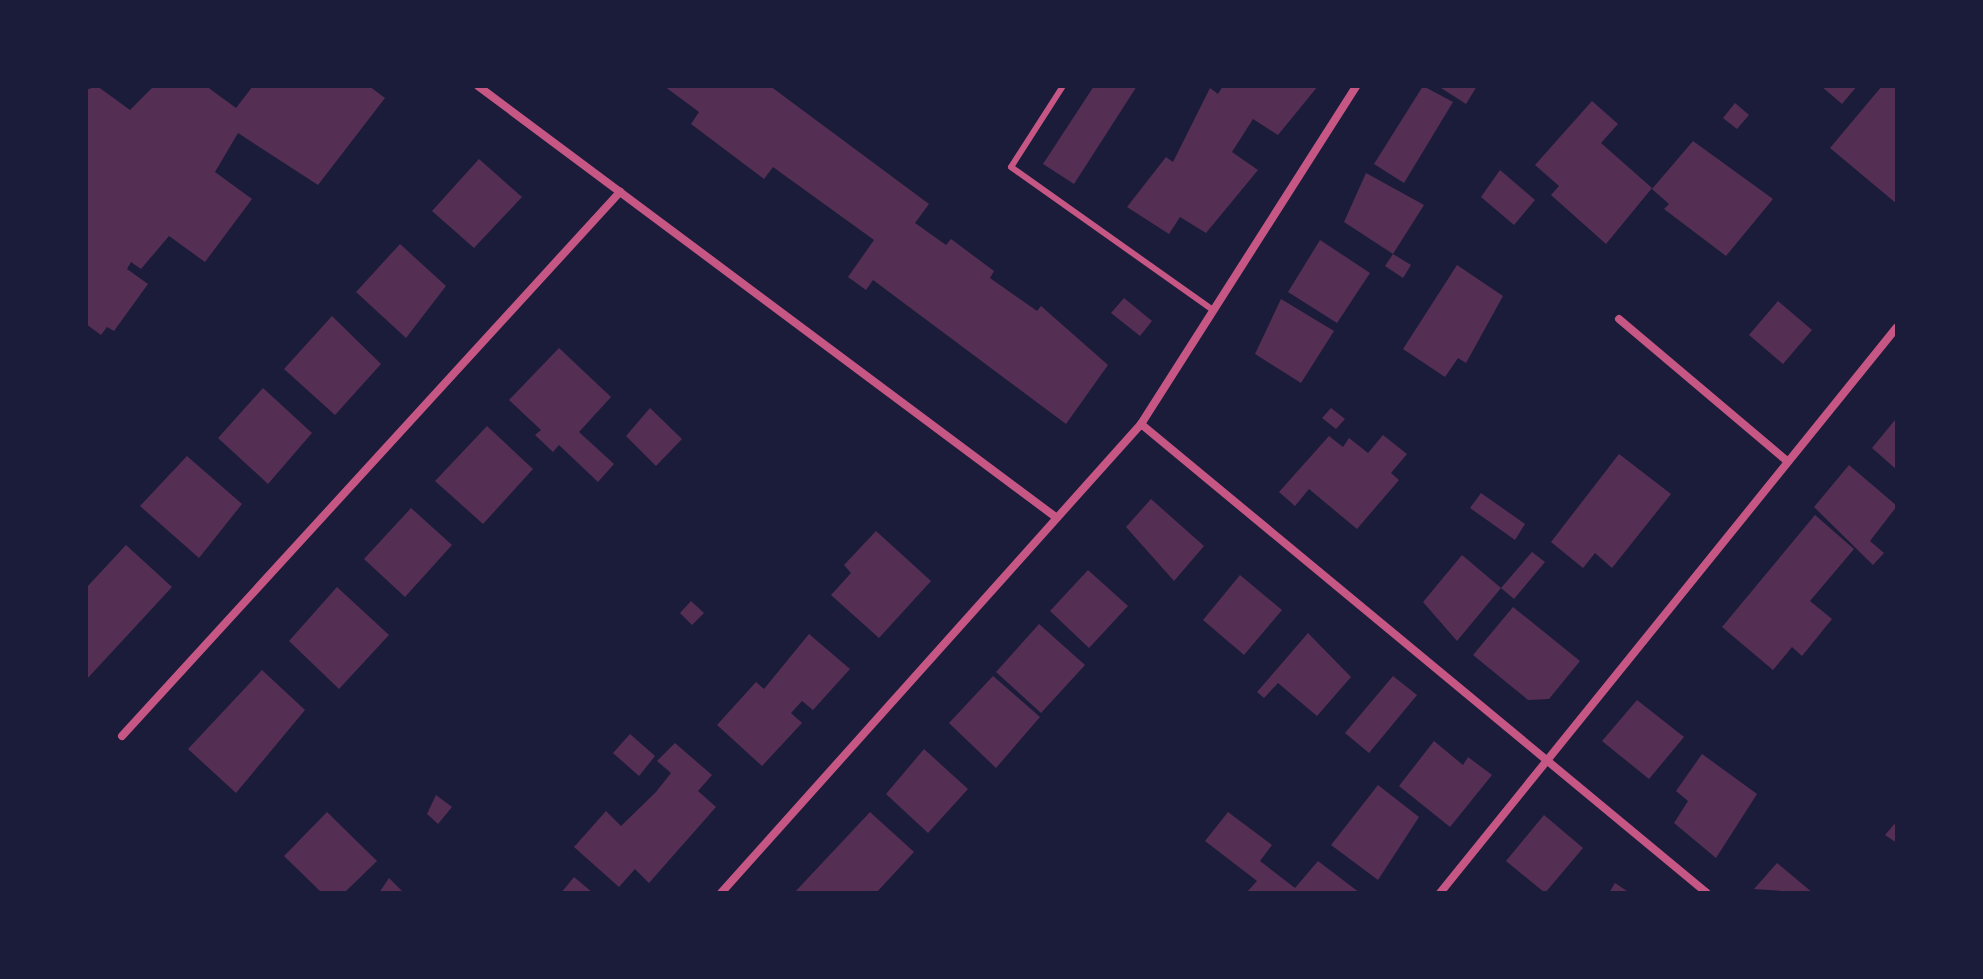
<!DOCTYPE html>
<html>
<head>
<meta charset="utf-8">
<style>
  body { margin:0 }
  #map { position:relative; width:1983px; height:979px; overflow:hidden; background:#1b1b3a; font-family:Helvetica,sans-serif }
  div>[style] { position:absolute }
  .building>* { inset:0; background:#542f53 }
  .service>* { height:6px; margin:-3px; padding:0 3px; transform-origin:3px; border-radius:3px; background:#c65784 }
  .minor>* { height:8px; margin:-4px; padding:0 4px; transform-origin:4px; border-radius:4px; background:#c65784 }
  span { translate:-50% -50%; white-space:nowrap; text-align:center; line-height:1.15; -webkit-text-stroke:6px #1b1b3a; paint-order:stroke }
  .frame { position:absolute; inset:0; border:88px solid #1b1b3a; pointer-events:none }
</style>
</head>
<body>
<div id="map">
  <div class="building">
    <i style="clip-path:polygon(97px 86px,130px 110px,154px 86px,206px 86px,236px 108px,253px 86px,369px 86px,385px 98px,318px 185px,238px 133px,215px 172px,252px 199px,205px 262px,169px 236px,141px 269px,131px 262px,127px 269px,148px 284px,114px 331px,107px 327px,101px 335px,86px 324px,86px 90px)"></i>
    <i style="clip-path:polygon(664px 86px,770px 86px,929px 204px,915px 223px,946px 245px,951px 239px,994px 271px,990px 278px,1037px 311px,1041px 306px,1108px 365px,1066px 424px,873px 280px,866px 290px,848px 277px,874px 240px,773px 167px,764px 179px,691px 124px,699px 112px)"></i>
    <i style="clip-path:polygon(1094px 86px,1137px 86px,1074px 184px,1043px 164px)"></i>
    <i style="clip-path:polygon(1223px 86px,1318px 86px,1278px 135px,1253px 119px,1232px 152px,1258px 170px,1206px 233px,1180px 217px,1169px 234px,1127px 207px,1166px 157px,1173px 162px,1210px 88px,1218px 94px)"></i>
    <i style="clip-path:polygon(1423px 86px,1453px 102px,1404px 183px,1374px 164px)"></i>
    <i style="clip-path:polygon(1438px 86px,1477px 86px,1466px 104px)"></i>
    <i style="clip-path:polygon(1821px 86px,1857px 86px,1842px 104px)"></i>
    <i style="clip-path:polygon(1882px 86px,1897px 86px,1897px 204px,1830px 148px)"></i>
    <i style="clip-path:polygon(1592px 101px,1618px 124px,1601px 143px,1652px 188px,1606px 244px,1551px 195px,1559px 186px,1535px 165px)"></i>
    <i style="clip-path:polygon(1735px 103px,1749px 115px,1737px 129px,1723px 118px)"></i>
    <i style="clip-path:polygon(1693px 141px,1773px 199px,1726px 256px,1664px 209px,1669px 204px,1652px 189px)"></i>
    <i style="clip-path:polygon(479px 159px,522px 197px,474px 248px,432px 211px)"></i>
    <i style="clip-path:polygon(1500px 170px,1535px 200px,1514px 225px,1481px 197px)"></i>
    <i style="clip-path:polygon(1366px 173px,1424px 205px,1393px 254px,1344px 222px)"></i>
    <i style="clip-path:polygon(1320px 240px,1370px 273px,1337px 323px,1288px 292px)"></i>
    <i style="clip-path:polygon(400px 244px,446px 286px,406px 338px,356px 292px)"></i>
    <i style="clip-path:polygon(1393px 254px,1411px 265px,1403px 278px,1385px 266px)"></i>
    <i style="clip-path:polygon(1457px 265px,1503px 296px,1466px 363px,1458px 358px,1445px 377px,1403px 349px)"></i>
    <i style="clip-path:polygon(1124px 298px,1152px 321px,1140px 336px,1111px 313px)"></i>
    <i style="clip-path:polygon(1281px 299px,1334px 331px,1301px 383px,1255px 354px)"></i>
    <i style="clip-path:polygon(1778px 301px,1812px 330px,1783px 364px,1749px 335px)"></i>
    <i style="clip-path:polygon(332px 316px,381px 364px,335px 415px,284px 369px)"></i>
    <i style="clip-path:polygon(559px 348px,611px 397px,579px 432px,614px 464px,598px 482px,559px 445px,553px 452px,535px 435px,541px 430px,509px 400px)"></i>
    <i style="clip-path:polygon(263px 388px,312px 433px,268px 484px,218px 438px)"></i>
    <i style="clip-path:polygon(650px 408px,682px 439px,656px 466px,626px 436px)"></i>
    <i style="clip-path:polygon(1331px 408px,1345px 419px,1336px 429px,1322px 418px)"></i>
    <i style="clip-path:polygon(1895px 420px,1897px 422px,1897px 470px,1872px 448px)"></i>
    <i style="clip-path:polygon(487px 426px,533px 469px,483px 524px,435px 481px)"></i>
    <i style="clip-path:polygon(1383px 435px,1407px 454px,1391px 473px,1399px 480px,1357px 529px,1309px 489px,1295px 506px,1279px 492px,1329px 436px,1343px 447px,1349px 438px,1368px 453px)"></i>
    <i style="clip-path:polygon(1619px 454px,1671px 494px,1612px 568px,1595px 553px,1583px 568px,1551px 542px)"></i>
    <i style="clip-path:polygon(187px 456px,242px 504px,199px 558px,140px 506px)"></i>
    <i style="clip-path:polygon(1849px 465px,1897px 506px,1870px 541px,1884px 553px,1873px 565px,1814px 507px)"></i>
    <i style="clip-path:polygon(1481px 493px,1525px 524px,1515px 540px,1470px 508px)"></i>
    <i style="clip-path:polygon(1151px 499px,1204px 546px,1174px 581px,1126px 527px)"></i>
    <i style="clip-path:polygon(411px 508px,452px 545px,405px 597px,364px 559px)"></i>
    <i style="clip-path:polygon(1815px 515px,1854px 549px,1810px 601px,1832px 619px,1802px 656px,1792px 647px,1773px 670px,1722px 627px)"></i>
    <i style="clip-path:polygon(876px 531px,931px 581px,879px 638px,831px 595px,851px 573px,844px 565px)"></i>
    <i style="clip-path:polygon(126px 545px,172px 587px,86px 680px,86px 588px)"></i>
    <i style="clip-path:polygon(1532px 552px,1545px 562px,1514px 599px,1501px 588px)"></i>
    <i style="clip-path:polygon(1462px 555px,1501px 588px,1457px 641px,1423px 602px)"></i>
    <i style="clip-path:polygon(1088px 570px,1128px 606px,1089px 648px,1050px 611px)"></i>
    <i style="clip-path:polygon(1240px 575px,1282px 610px,1244px 655px,1203px 620px)"></i>
    <i style="clip-path:polygon(337px 587px,389px 635px,339px 689px,289px 641px)"></i>
    <i style="clip-path:polygon(691px 601px,704px 613px,692px 625px,680px 613px)"></i>
    <i style="clip-path:polygon(1513px 607px,1580px 661px,1549px 699px,1528px 700px,1473px 655px)"></i>
    <i style="clip-path:polygon(1039px 624px,1085px 665px,1041px 713px,996px 672px)"></i>
    <i style="clip-path:polygon(1308px 633px,1351px 677px,1317px 716px,1278px 683px,1264px 698px,1257px 692px)"></i>
    <i style="clip-path:polygon(809px 634px,850px 669px,813px 710px,802px 701px,791px 713px,802px 723px,762px 766px,717px 725px,756px 682px,764px 689px)"></i>
    <i style="clip-path:polygon(262px 670px,305px 710px,236px 793px,188px 749px)"></i>
    <i style="clip-path:polygon(993px 676px,1040px 717px,996px 768px,949px 723px)"></i>
    <i style="clip-path:polygon(1393px 676px,1417px 695px,1369px 753px,1345px 733px)"></i>
    <i style="clip-path:polygon(1637px 700px,1684px 737px,1649px 779px,1602px 741px)"></i>
    <i style="clip-path:polygon(630px 734px,655px 756px,639px 776px,613px 753px)"></i>
    <i style="clip-path:polygon(1434px 741px,1463px 765px,1468px 757px,1492px 775px,1450px 827px,1399px 786px)"></i>
    <i style="clip-path:polygon(675px 743px,712px 775px,698px 791px,716px 807px,649px 883px,635px 869px,619px 887px,574px 847px,606px 811px,621px 826px,656px 792px,671px 773px,657px 761px)"></i>
    <i style="clip-path:polygon(924px 749px,968px 789px,928px 833px,886px 794px)"></i>
    <i style="clip-path:polygon(1702px 754px,1757px 794px,1716px 858px,1674px 823px,1688px 801px,1676px 791px)"></i>
    <i style="clip-path:polygon(1378px 785px,1419px 817px,1378px 880px,1331px 845px)"></i>
    <i style="clip-path:polygon(436px 795px,452px 807px,438px 824px,427px 814px)"></i>
    <i style="clip-path:polygon(327px 812px,377px 861px,344px 893px,322px 893px,284px 856px)"></i>
    <i style="clip-path:polygon(870px 812px,914px 852px,876px 893px,794px 893px)"></i>
    <i style="clip-path:polygon(1228px 812px,1272px 845px,1260px 861px,1295px 888px,1318px 861px,1360px 893px,1246px 893px,1257px 881px,1205px 841px)"></i>
    <i style="clip-path:polygon(1544px 815px,1583px 848px,1545px 893px,1506px 861px)"></i>
    <i style="clip-path:polygon(1897px 821px,1897px 843px,1885px 835px)"></i>
    <i style="clip-path:polygon(1777px 863px,1813px 893px,1754px 889px)"></i>
    <i style="clip-path:polygon(574px 877px,593px 893px,561px 893px)"></i>
    <i style="clip-path:polygon(389px 878px,404px 893px,379px 893px)"></i>
    <i style="clip-path:polygon(1615px 883px,1630px 893px,1609px 893px)"></i>
  </div>
  <div class="service">
    <i style="left:1063px;top:86px;width:96px;rotate:122.7deg"></i>
    <i style="left:1011px;top:167px;width:247px;rotate:35.3deg"></i>
  </div>
  <div class="minor">
    <i style="left:478px;top:86px;width:722px;rotate:36.73deg"></i>
    <i style="left:1619px;top:319px;width:219px;rotate:40.2deg"></i>
    <i style="left:1141px;top:424px;width:735px;rotate:39.65deg"></i>
    <i style="left:122px;top:736px;width:738px;rotate:-47.53deg"></i>
    <i style="left:721px;top:893px;width:630px;rotate:-48.15deg"></i>
    <i style="left:1141px;top:424px;width:401px;rotate:-57.5deg"></i>
    <i style="left:1440px;top:893px;width:727px;rotate:-51.08deg"></i>
  </div>
  <div class="frame"></div>
</div>
</body>
</html>
